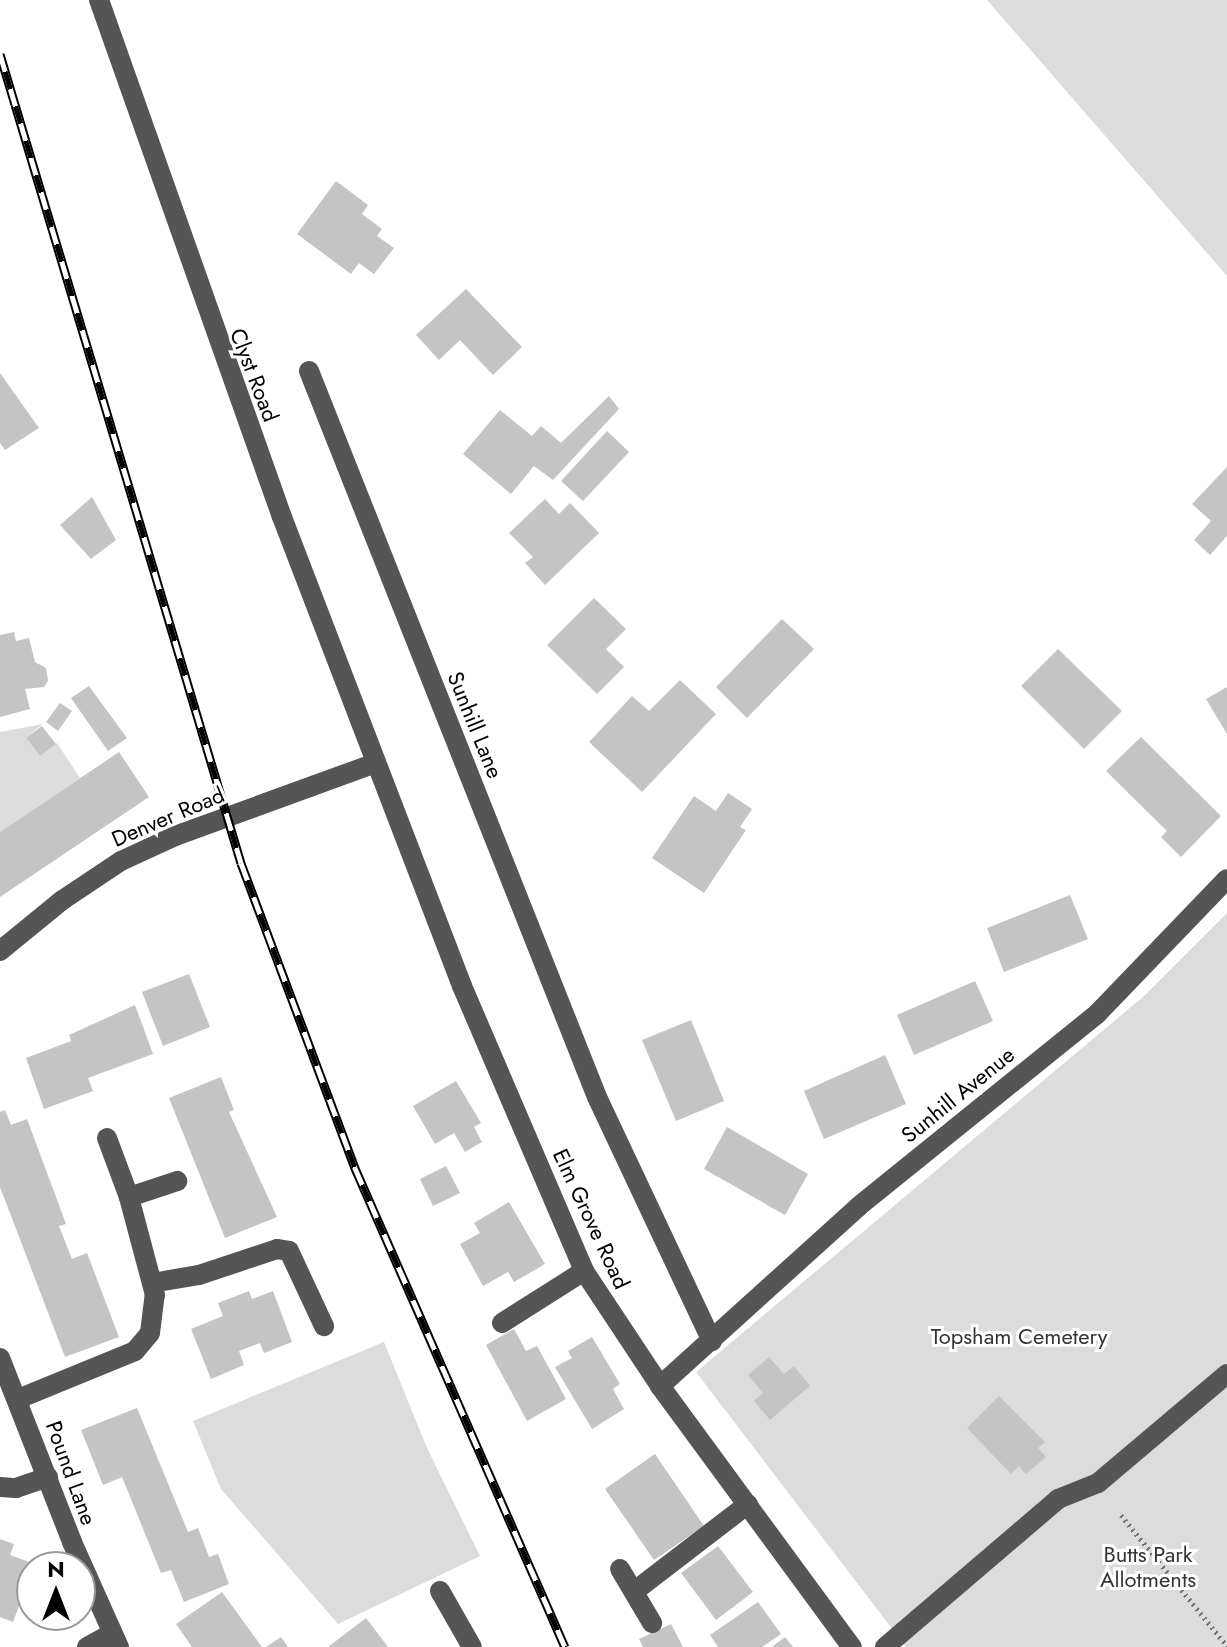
<!DOCTYPE html>
<html>
<head>
<meta charset="utf-8">
<style>
  body { margin:0 }
  #map { position:relative; width:1227px; height:1647px; overflow:hidden; background:#fff; font-family:Jost,sans-serif }
  div>[style] { position:absolute }
  .green>* { inset:0; background:#dcdcdc }
  .building>* { inset:0; background:#c4c4c4 }
  .path>* { height:5px; margin-top:-2.5px; transform-origin:0; background:repeating-linear-gradient(90deg,#777 0 2px,transparent 0 6px) }
  .minor>* { height:20px; margin:-10px; padding:0 10px; transform-origin:10px; border-radius:10px; background:#555 }
  .rail>* { height:9px; margin-top:-4.5px; transform-origin:0; background:repeating-linear-gradient(90deg,#fff 0 18px,#000 0 36px); box-sizing:border-box; border-block:2px solid #000 }
  span { translate:-50% -50%; white-space:nowrap; text-align:center; line-height:1.15; -webkit-text-stroke:6px #fff; paint-order:stroke }
  .street-label { font-size:22px; color:#000 }
  .park-label { font-size:22px; color:#333 }
  .north { position:absolute; left:16px; top:1551px; width:80px; height:80px; box-sizing:border-box; background:#fff; border:2px solid #999; border-radius:50%; rotate:0deg; font-size:22px; font-weight:700; line-height:32px; text-align:center; color:#000 }
  .north::after { content:''; display:block; margin:auto; width:28px; height:36px; background:#000; clip-path:polygon(50% 0,100% 100%,50% 72%,0 100%) }
</style>
</head>
<body>
<div id="map">
  <div class="green">
    <i style="clip-path:polygon(987px 0,1227px 0,1227px 276px)"></i>
    <i style="clip-path:polygon(43px 724px,26px 738px,40px 756px,57px 743px,80px 778px,0 832px,0 732px)"></i>
    <i style="clip-path:polygon(1227px 913px,1227px 1647px,906px 1647px,696px 1372px,1144px 996px)"></i>
    <i style="clip-path:polygon(384px 1342px,427px 1448px,480px 1556px,338px 1624px,221px 1489px,193px 1421px)"></i>
  </div>
  <div class="building">
    <i style="clip-path:polygon(336px 181px,368px 205px,362px 214px,382px 229px,377px 236px,394px 248px,374px 274px,359px 263px,351px 274px,297px 234px)"></i>
    <i style="clip-path:polygon(466px 289px,522px 347px,493px 375px,460px 340px,439px 360px,416px 335px)"></i>
    <i style="clip-path:polygon(0 373px,39px 428px,5px 450px,0 443px)"></i>
    <i style="clip-path:polygon(609px 396px,619px 409px,553px 480px,534px 466px,511px 494px,463px 454px,500px 410px,532px 436px,541px 426px,561px 443px)"></i>
    <i style="clip-path:polygon(607px 431px,629px 452px,583px 501px,561px 481px)"></i>
    <i style="clip-path:polygon(1227px 467px,1227px 536px,1210px 555px,1194px 540px,1211px 521px,1192px 504px)"></i>
    <i style="clip-path:polygon(92px 497px,116px 540px,91px 559px,60px 525px)"></i>
    <i style="clip-path:polygon(545px 499px,559px 514px,570px 503px,599px 533px,545px 585px,525px 563px,533px 557px,509px 533px)"></i>
    <i style="clip-path:polygon(594px 598px,626px 629px,606px 649px,624px 667px,597px 694px,547px 645px)"></i>
    <i style="clip-path:polygon(782px 619px,814px 649px,747px 718px,716px 687px)"></i>
    <i style="clip-path:polygon(14px 632px,16px 641px,29px 638px,35px 662px,46px 668px,48px 681px,44px 687px,25px 689px,30px 709px,0 717px,0 635px)"></i>
    <i style="clip-path:polygon(1058px 649px,1122px 711px,1084px 749px,1021px 686px)"></i>
    <i style="clip-path:polygon(680px 680px,716px 714px,642px 792px,589px 742px,632px 696px,649px 711px)"></i>
    <i style="clip-path:polygon(89px 686px,127px 738px,108px 751px,71px 698px)"></i>
    <i style="clip-path:polygon(1227px 687px,1227px 734px,1206px 699px)"></i>
    <i style="clip-path:polygon(60px 703px,72px 711px,58px 731px,46px 722px)"></i>
    <i style="clip-path:polygon(42px 726px,56px 744px,40px 756px,26px 738px)"></i>
    <i style="clip-path:polygon(1141px 737px,1221px 816px,1181px 857px,1161px 837px,1167px 831px,1106px 771px)"></i>
    <i style="clip-path:polygon(119px 752px,149px 797px,0 897px,0 832px)"></i>
    <i style="clip-path:polygon(728px 793px,752px 809px,740px 827px,746px 830px,704px 893px,652px 858px,694px 796px,716px 811px)"></i>
    <i style="clip-path:polygon(1070px 895px,1088px 939px,1004px 972px,987px 928px)"></i>
    <i style="clip-path:polygon(189px 974px,210px 1027px,163px 1046px,142px 992px)"></i>
    <i style="clip-path:polygon(975px 981px,993px 1021px,914px 1055px,897px 1015px)"></i>
    <i style="clip-path:polygon(135px 1005px,153px 1054px,88px 1078px,93px 1091px,44px 1109px,26px 1058px,71px 1041px,69px 1035px)"></i>
    <i style="clip-path:polygon(691px 1020px,724px 1101px,676px 1121px,642px 1040px)"></i>
    <i style="clip-path:polygon(885px 1055px,906px 1104px,824px 1139px,804px 1091px)"></i>
    <i style="clip-path:polygon(221px 1077px,234px 1110px,229px 1112px,277px 1217px,225px 1238px,169px 1098px)"></i>
    <i style="clip-path:polygon(456px 1081px,481px 1123px,474px 1127px,482px 1142px,465px 1152px,454px 1133px,435px 1144px,413px 1106px)"></i>
    <i style="clip-path:polygon(5px 1110px,11px 1125px,27px 1119px,66px 1224px,59px 1226px,72px 1259px,87px 1253px,119px 1337px,65px 1357px,0 1187px,0 1112px)"></i>
    <i style="clip-path:polygon(727px 1127px,808px 1174px,785px 1215px,704px 1169px)"></i>
    <i style="clip-path:polygon(446px 1166px,460px 1193px,433px 1206px,420px 1179px)"></i>
    <i style="clip-path:polygon(509px 1202px,545px 1264px,514px 1282px,508px 1272px,483px 1286px,460px 1244px,480px 1233px,474px 1223px)"></i>
    <i style="clip-path:polygon(249px 1291px,252px 1299px,273px 1291px,292px 1342px,264px 1353px,260px 1343px,239px 1351px,244px 1365px,211px 1379px,191px 1329px,223px 1316px,218px 1303px)"></i>
    <i style="clip-path:polygon(514px 1329px,526px 1351px,537px 1346px,566px 1399px,527px 1421px,486px 1345px)"></i>
    <i style="clip-path:polygon(592px 1337px,620px 1384px,613px 1389px,624px 1409px,592px 1429px,555px 1367px,572px 1358px,568px 1351px)"></i>
    <i style="clip-path:polygon(769px 1357px,784px 1374px,794px 1366px,810px 1386px,770px 1420px,754px 1401px,763px 1393px,748px 1375px)"></i>
    <i style="clip-path:polygon(999px 1396px,1045px 1442px,1038px 1448px,1046px 1457px,1026px 1474px,1019px 1466px,1011px 1474px,967px 1428px)"></i>
    <i style="clip-path:polygon(137px 1408px,188px 1532px,198px 1528px,209px 1557px,218px 1554px,229px 1584px,184px 1602px,171px 1570px,161px 1573px,122px 1477px,103px 1485px,81px 1430px)"></i>
    <i style="clip-path:polygon(655px 1454px,704px 1526px,654px 1560px,605px 1489px)"></i>
    <i style="clip-path:polygon(0 1539px,14px 1544px,10px 1555px,35px 1564px,13px 1622px,0 1617px)"></i>
    <i style="clip-path:polygon(718px 1546px,753px 1592px,716px 1620px,681px 1573px)"></i>
    <i style="clip-path:polygon(222px 1592px,262px 1647px,192px 1647px,176px 1624px)"></i>
    <i style="clip-path:polygon(758px 1602px,781px 1634px,762px 1647px,718px 1647px,710px 1635px)"></i>
    <i style="clip-path:polygon(366px 1618px,388px 1647px,328px 1647px)"></i>
    <i style="clip-path:polygon(671px 1624px,683px 1647px,643px 1647px,639px 1639px)"></i>
    <i style="clip-path:polygon(281px 1637px,288px 1647px,266px 1647px)"></i>
    <i style="clip-path:polygon(785px 1637px,793px 1647px,772px 1647px)"></i>
  </div>
  <div class="path">
    <i style="left:1121px;top:1515px;width:169px;rotate:51deg"></i>
  </div>
  <div class="minor">
    <i style="left:99px;top:0;width:548px;rotate:70.51deg"></i>
    <i style="left:282px;top:517px;width:502px;rotate:69deg"></i>
    <i style="left:462px;top:986px;width:310px;rotate:66.8deg"></i>
    <i style="left:584px;top:1271px;width:138px;rotate:56.5deg"></i>
    <i style="left:660px;top:1386px;width:324px;rotate:53.7deg"></i>
    <i style="left:309px;top:371px;width:781px;rotate:68.36deg"></i>
    <i style="left:597px;top:1097px;width:270px;rotate:64.8deg"></i>
    <i style="left:0;top:951px;width:79px;rotate:-39.3deg"></i>
    <i style="left:61px;top:901px;width:72px;rotate:-33.7deg"></i>
    <i style="left:121px;top:861px;width:60px;rotate:-24.8deg"></i>
    <i style="left:175px;top:836px;width:214px;rotate:-20deg"></i>
    <i style="left:107px;top:1138px;width:63px;rotate:69.6deg"></i>
    <i style="left:129px;top:1197px;width:51px;rotate:-18.4deg"></i>
    <i style="left:152px;top:1283px;width:48px;rotate:-9.7deg"></i>
    <i style="left:199px;top:1275px;width:82px;rotate:-18.4deg"></i>
    <i style="left:277px;top:1249px;width:12px;rotate:9deg"></i>
    <i style="left:289px;top:1251px;width:83px;rotate:65deg"></i>
    <i style="left:502px;top:1323px;width:97px;rotate:-32.4deg"></i>
    <i style="left:0;top:1358px;width:198px;rotate:68.6deg"></i>
    <i style="left:72px;top:1542px;width:115px;rotate:65.9deg"></i>
    <i style="left:660px;top:1386px;width:268px;rotate:-42.1deg"></i>
    <i style="left:859px;top:1206px;width:306px;rotate:-38.9deg"></i>
    <i style="left:1097px;top:1014px;width:187px;rotate:-46.1deg"></i>
    <i style="left:18px;top:1399px;width:126px;rotate:-22.3deg"></i>
    <i style="left:135px;top:1351px;width:23px;rotate:-50deg"></i>
    <i style="left:150px;top:1333px;width:38px;rotate:-83deg"></i>
    <i style="left:155px;top:1295px;width:101px;rotate:-104.9deg"></i>
    <i style="left:0;top:1487px;width:16px;rotate:4deg"></i>
    <i style="left:16px;top:1488px;width:34px;rotate:-19deg"></i>
    <i style="left:620px;top:1569px;width:63px;rotate:59.3deg"></i>
    <i style="left:636px;top:1590px;width:141px;rotate:-37.5deg"></i>
    <i style="left:440px;top:1591px;width:64px;rotate:60.3deg"></i>
    <i style="left:87px;top:1647px;width:29px;rotate:-29deg"></i>
    <i style="left:885px;top:1647px;width:228px;rotate:-40.5deg"></i>
    <i style="left:1058px;top:1499px;width:43px;rotate:-21.8deg"></i>
    <i style="left:1098px;top:1483px;width:169px;rotate:-40.2deg"></i>
  </div>
  <div class="rail">
    <i style="left:0;top:54px;width:844px;rotate:73.41deg"></i>
    <i style="left:241px;top:863px;width:326px;rotate:69.5deg"></i>
    <i style="left:355px;top:1168px;width:523px;rotate:66.33deg"></i>
  </div>
  <div class="street-label">
    <span style="left:254px;top:375px;rotate:69deg">Clyst Road</span>
    <span style="left:475px;top:725px;rotate:68deg">Sunhill Lane</span>
    <span style="left:168px;top:817px;rotate:-23deg">Denver Road</span>
    <span style="left:958px;top:1095px;rotate:-39deg">Sunhill Avenue</span>
    <span style="left:591px;top:1219px;rotate:65deg">Elm Grove Road</span>
    <span style="left:71px;top:1473px;rotate:70deg">Pound Lane</span>
  </div>
  <div class="park-label">
    <span style="left:1019px;top:1337px">Topsham Cemetery</span>
    <span style="left:1148px;top:1567px">Butts Park<br>Allotments</span>
  </div>
  <div class="north">N</div>
</div>
</body>
</html>
